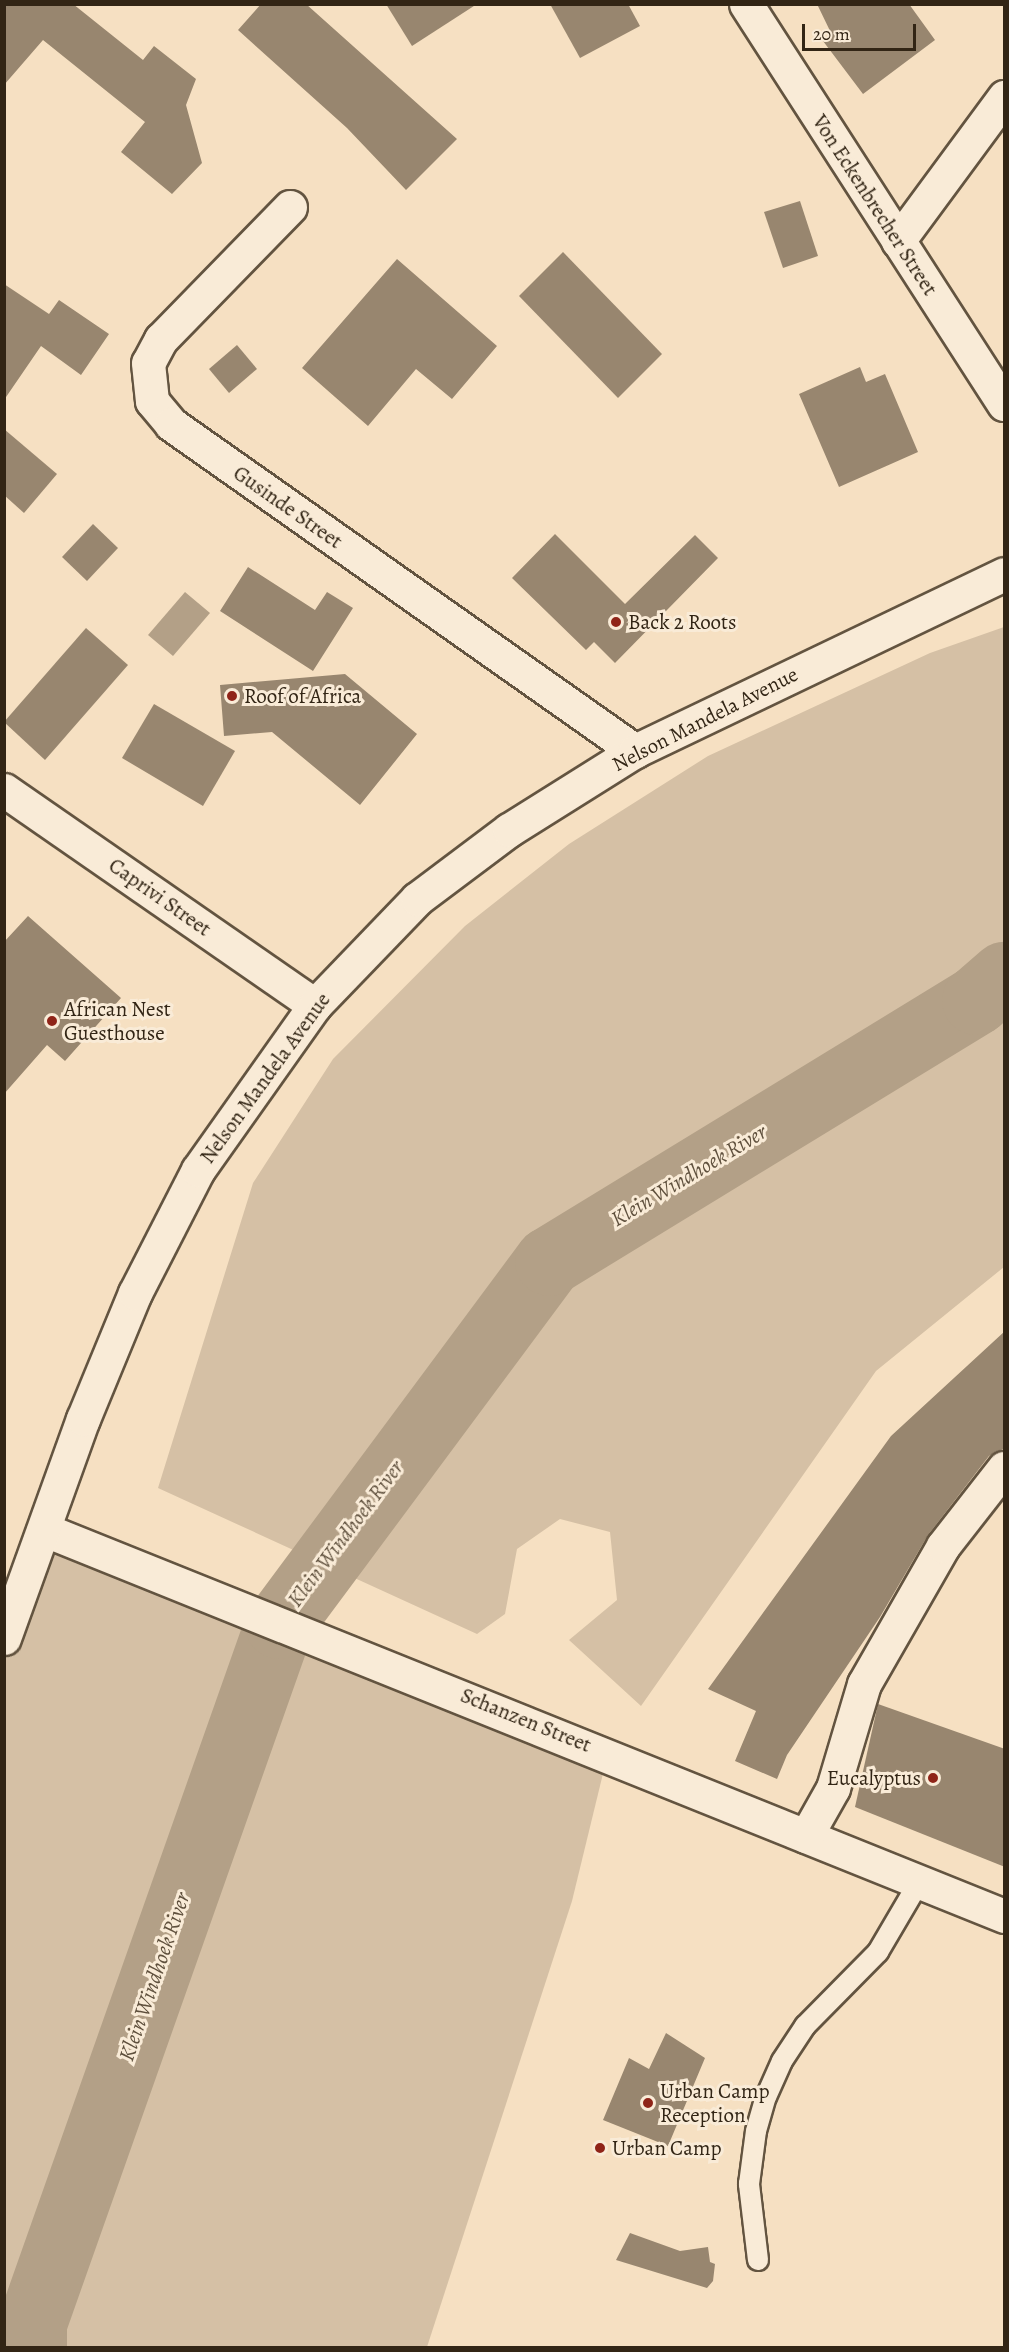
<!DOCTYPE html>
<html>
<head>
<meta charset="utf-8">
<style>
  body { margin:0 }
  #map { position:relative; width:1009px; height:2352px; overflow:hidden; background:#f6e0c2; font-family:Alegreya,serif }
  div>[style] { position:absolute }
  .green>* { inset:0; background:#d5c0a5 }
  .water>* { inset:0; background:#b3a087 }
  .river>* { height:69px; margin:-34.5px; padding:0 34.5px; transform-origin:34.5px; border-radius:34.5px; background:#b3a087 }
  .building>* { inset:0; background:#98866f }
  .roads { filter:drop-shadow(2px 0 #635440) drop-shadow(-2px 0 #635440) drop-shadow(0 2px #635440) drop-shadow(0 -2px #635440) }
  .lane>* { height:20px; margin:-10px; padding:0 10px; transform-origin:10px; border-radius:10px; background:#f9ebd7 }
  .street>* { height:33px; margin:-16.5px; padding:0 16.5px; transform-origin:16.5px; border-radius:16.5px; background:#f9ebd7 }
  .secondary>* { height:33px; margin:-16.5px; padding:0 16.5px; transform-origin:16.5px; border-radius:16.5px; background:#f9ebd7 }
  .dots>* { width:16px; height:16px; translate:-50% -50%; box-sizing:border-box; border:3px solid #f9ebd7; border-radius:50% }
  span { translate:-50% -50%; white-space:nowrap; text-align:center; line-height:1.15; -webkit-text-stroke:6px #f9ebd7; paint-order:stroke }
  .street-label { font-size:21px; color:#322515 }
  .poi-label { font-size:21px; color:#322515 }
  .left { translate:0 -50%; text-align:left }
  .right { translate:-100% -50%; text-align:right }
  .water-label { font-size:22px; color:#5f503d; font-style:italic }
  .frame { position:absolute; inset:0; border:6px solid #322515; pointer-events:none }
  .scale { position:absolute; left:802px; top:24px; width:114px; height:27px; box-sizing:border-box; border:3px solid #322515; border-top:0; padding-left:8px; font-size:18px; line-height:21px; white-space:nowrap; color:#322515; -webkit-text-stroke:4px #f9ebd7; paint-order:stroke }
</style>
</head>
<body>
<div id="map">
  <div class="green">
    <i style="clip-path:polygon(1004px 627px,1004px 1267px,876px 1371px,641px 1706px,569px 1640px,617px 1600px,610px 1532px,560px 1519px,517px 1549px,505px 1614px,477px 1634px,158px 1488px,253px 1183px,333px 1059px,465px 926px,569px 844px,708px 756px,930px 653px)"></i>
    <i style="clip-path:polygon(45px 1530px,608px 1753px,572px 1901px,427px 2347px,5px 2347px,4px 1638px)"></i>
  </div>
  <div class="water">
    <i style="clip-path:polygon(185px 592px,210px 613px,173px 656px,148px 635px)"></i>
  </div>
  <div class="river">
    <i style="left:32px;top:2348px;width:25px;rotate:-90deg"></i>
    <i style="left:32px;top:2323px;width:741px;rotate:-70.54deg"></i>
    <i style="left:279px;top:1624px;width:452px;rotate:-53.4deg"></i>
    <i style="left:549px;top:1261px;width:500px;rotate:-31.43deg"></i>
    <i style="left:976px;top:1000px;width:37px;rotate:-41deg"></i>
  </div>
  <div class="building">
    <i style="clip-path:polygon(4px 4px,73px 4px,143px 60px,154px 46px,196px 79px,186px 105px,202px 163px,172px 194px,121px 152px,145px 122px,43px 40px,4px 85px)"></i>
    <i style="clip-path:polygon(261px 4px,306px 4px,457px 139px,406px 190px,347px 128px,238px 30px)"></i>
    <i style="clip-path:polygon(386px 4px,477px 4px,412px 46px)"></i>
    <i style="clip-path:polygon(550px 4px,628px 4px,640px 26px,580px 58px)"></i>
    <i style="clip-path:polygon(817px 4px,909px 4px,935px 40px,863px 94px,823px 41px,832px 35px)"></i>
    <i style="clip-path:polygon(800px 201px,818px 256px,783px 268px,764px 212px)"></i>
    <i style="clip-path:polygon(563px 252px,662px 354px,618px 398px,519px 296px)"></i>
    <i style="clip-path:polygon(397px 259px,497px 346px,452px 399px,416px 369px,368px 426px,302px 368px)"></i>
    <i style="clip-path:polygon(4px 284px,49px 314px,59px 300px,109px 334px,81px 375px,41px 346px,4px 400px)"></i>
    <i style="clip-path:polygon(237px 345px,257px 369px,229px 393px,209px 369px)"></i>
    <i style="clip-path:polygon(860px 367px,866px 382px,885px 374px,918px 452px,839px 487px,799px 394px)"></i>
    <i style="clip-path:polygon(4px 429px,57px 474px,24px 513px,4px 495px)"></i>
    <i style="clip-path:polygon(93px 524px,118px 548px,87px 581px,62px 557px)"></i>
    <i style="clip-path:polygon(555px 534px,625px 604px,695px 535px,718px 558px,615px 663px,594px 642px,586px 650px,512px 578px)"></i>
    <i style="clip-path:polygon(248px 567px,315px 610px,327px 592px,353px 608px,313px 671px,220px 611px)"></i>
    <i style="clip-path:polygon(86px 628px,128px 665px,45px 760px,4px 722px)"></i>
    <i style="clip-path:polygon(345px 674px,417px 734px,360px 805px,272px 732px,224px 736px,220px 685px)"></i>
    <i style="clip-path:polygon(154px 704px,235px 751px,203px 806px,122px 758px)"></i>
    <i style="clip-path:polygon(28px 916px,121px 998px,65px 1061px,47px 1045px,4px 1094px,4px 942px)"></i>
    <i style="clip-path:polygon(1005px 1331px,1005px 1448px,989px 1456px,928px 1535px,880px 1617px,787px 1755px,777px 1779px,735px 1761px,756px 1711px,708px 1689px,891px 1436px)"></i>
    <i style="clip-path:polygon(878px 1704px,1005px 1749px,1005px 1867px,855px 1807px)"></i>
    <i style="clip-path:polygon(666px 2033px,705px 2058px,668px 2146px,603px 2120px,629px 2058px,649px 2069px)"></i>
    <i style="clip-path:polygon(630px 2233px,680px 2251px,708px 2247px,710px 2262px,715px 2264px,713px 2281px,707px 2288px,616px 2260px)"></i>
  </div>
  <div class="roads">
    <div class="lane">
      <i style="left:758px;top:2260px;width:77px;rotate:-96.8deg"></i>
      <i style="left:749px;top:2184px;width:53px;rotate:-82.5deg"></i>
      <i style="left:756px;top:2131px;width:35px;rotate:-74deg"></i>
      <i style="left:766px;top:2097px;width:39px;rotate:-66deg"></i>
      <i style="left:782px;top:2061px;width:42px;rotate:-56.7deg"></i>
      <i style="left:805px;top:2026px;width:104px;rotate:-45.4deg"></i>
      <i style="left:878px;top:1952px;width:81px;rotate:-59.6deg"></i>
    </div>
    <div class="street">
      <i style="left:746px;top:4px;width:476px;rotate:57.2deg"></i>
      <i style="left:290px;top:207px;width:185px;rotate:134.3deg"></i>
      <i style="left:161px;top:339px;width:27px;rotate:118deg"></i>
      <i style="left:148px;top:363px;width:38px;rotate:84deg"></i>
      <i style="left:152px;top:401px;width:30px;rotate:50deg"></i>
      <i style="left:171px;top:424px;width:568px;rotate:35.17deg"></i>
      <i style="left:898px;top:241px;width:179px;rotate:-53.6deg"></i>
      <i style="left:4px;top:790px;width:378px;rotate:34.7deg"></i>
      <i style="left:45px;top:1530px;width:1034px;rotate:21.92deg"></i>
      <i style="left:806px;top:1836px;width:55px;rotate:-60.6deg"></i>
      <i style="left:833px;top:1788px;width:109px;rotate:-73.4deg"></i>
      <i style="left:864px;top:1684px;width:159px;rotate:-60.2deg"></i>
      <i style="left:943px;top:1546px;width:99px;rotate:-52deg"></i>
    </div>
    <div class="secondary">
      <i style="left:4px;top:1638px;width:233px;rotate:-70.2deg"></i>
      <i style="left:83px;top:1419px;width:136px;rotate:-67.6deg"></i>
      <i style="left:135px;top:1293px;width:138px;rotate:-62.9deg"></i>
      <i style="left:198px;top:1170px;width:202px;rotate:-54.7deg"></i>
      <i style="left:315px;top:1005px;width:147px;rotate:-46.1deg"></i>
      <i style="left:417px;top:899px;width:115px;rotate:-36.9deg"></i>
      <i style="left:509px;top:830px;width:149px;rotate:-32.1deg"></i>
      <i style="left:635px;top:751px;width:409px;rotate:-25.6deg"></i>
    </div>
  </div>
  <div class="dots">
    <i style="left:616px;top:622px;background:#8f2418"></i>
    <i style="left:232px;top:696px;background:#8f2418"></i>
    <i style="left:52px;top:1021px;background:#8f2418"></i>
    <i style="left:933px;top:1778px;background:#8f2418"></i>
    <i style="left:648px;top:2103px;background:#8f2418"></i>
    <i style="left:600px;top:2148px;background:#8f2418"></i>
  </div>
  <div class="street-label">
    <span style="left:875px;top:205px;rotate:57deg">Von Eckenbrecher Street</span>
    <span style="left:288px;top:507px;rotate:35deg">Gusinde Street</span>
    <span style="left:705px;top:719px;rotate:-27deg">Nelson Mandela Avenue</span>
    <span style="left:160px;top:897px;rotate:35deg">Caprivi Street</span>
    <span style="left:265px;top:1078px;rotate:-54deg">Nelson Mandela Avenue</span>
    <span style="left:526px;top:1720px;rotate:22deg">Schanzen Street</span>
  </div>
  <div class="poi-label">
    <span class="left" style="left:628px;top:622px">Back 2 Roots</span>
    <span class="left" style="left:244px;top:696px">Roof of Africa</span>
    <span class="left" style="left:64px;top:1021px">African Nest<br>Guesthouse</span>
    <span class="right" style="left:921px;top:1778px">Eucalyptus</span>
    <span class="left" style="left:660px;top:2103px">Urban Camp<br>Reception</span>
    <span class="left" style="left:612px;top:2148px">Urban Camp</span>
  </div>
  <div class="water-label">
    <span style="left:689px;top:1176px;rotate:-31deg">Klein Windhoek River</span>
    <span style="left:346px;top:1534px;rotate:-53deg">Klein Windhoek River</span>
    <span style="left:155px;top:1977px;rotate:-71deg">Klein Windhoek River</span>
  </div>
  <div class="frame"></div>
  <div class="scale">20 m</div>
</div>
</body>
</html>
